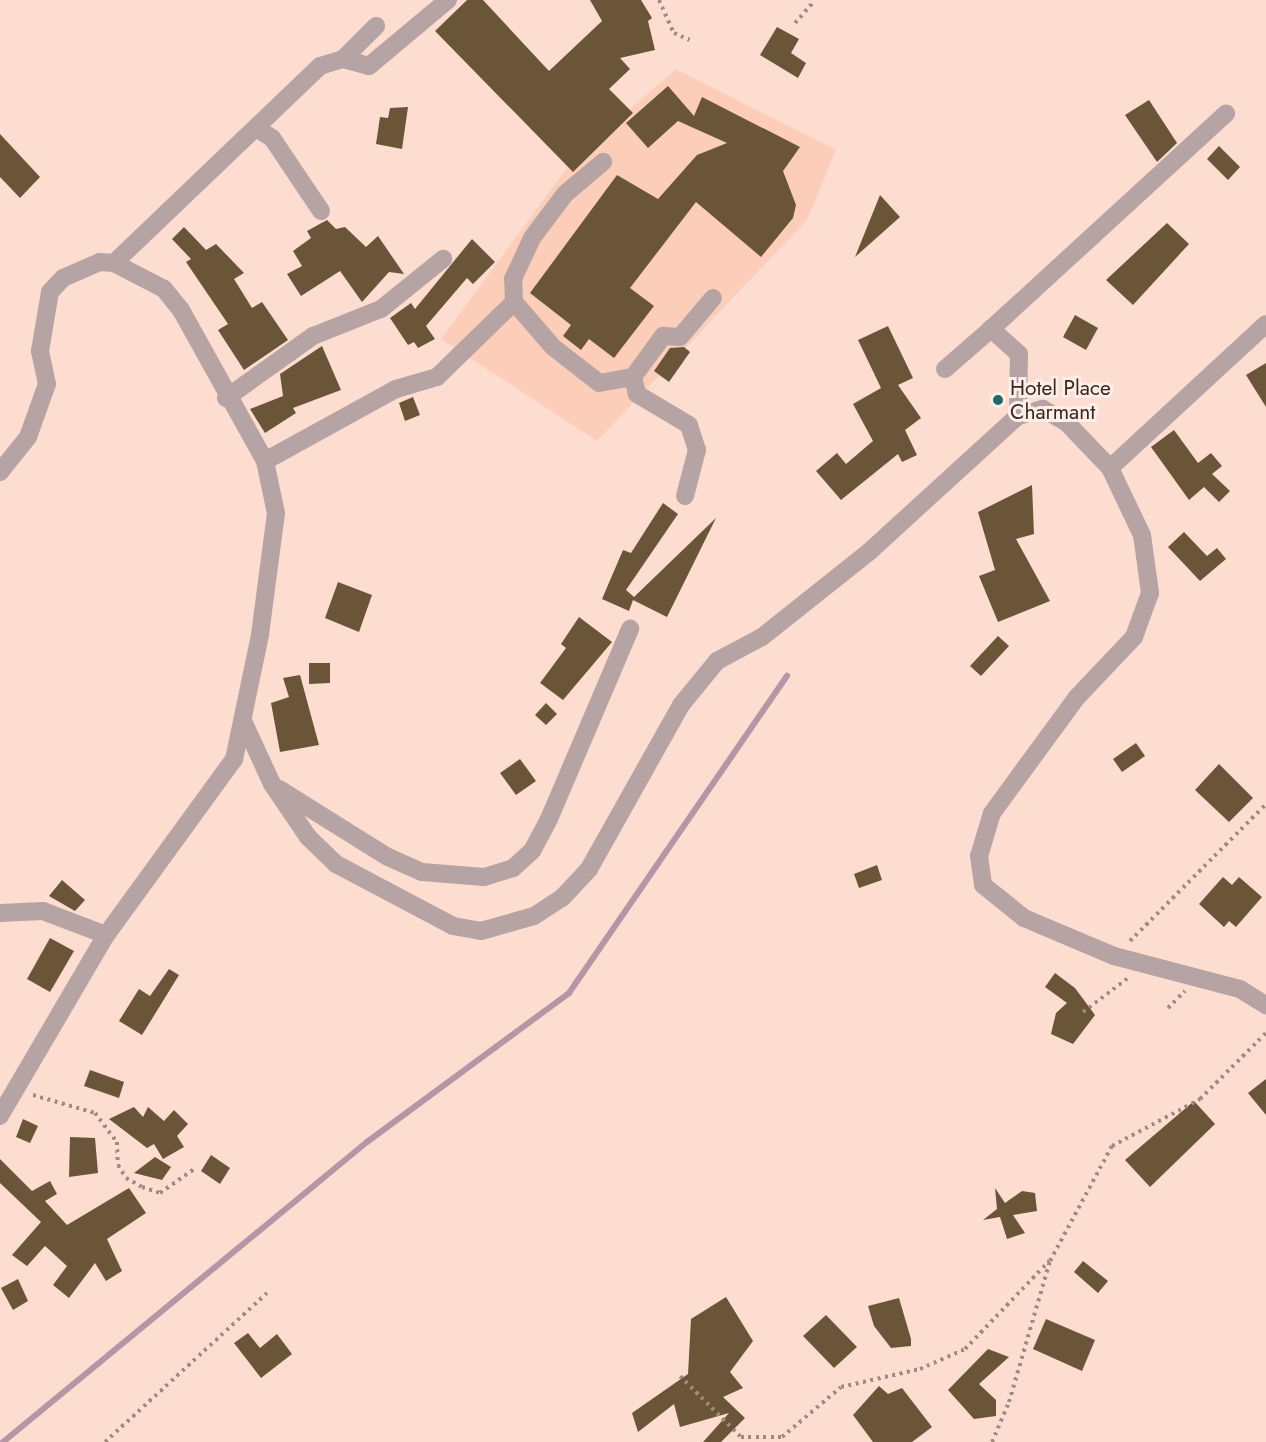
<!DOCTYPE html>
<html>
<head>
<meta charset="utf-8">
<style>
  body { margin:0 }
  #map { position:relative; width:1266px; height:1442px; overflow:hidden; background:#fdddd0; font-family:Jost,sans-serif }
  div>[style] { position:absolute }
  .built>* { inset:0; background:#fcceba }
  .stream>* { height:6px; margin:-3px; padding:0 3px; transform-origin:3px; border-radius:3px; background:#b894a6 }
  .building>* { inset:0; background:#6a5538 }
  .path>* { height:4px; margin-top:-2px; transform-origin:0; background:repeating-linear-gradient(90deg,#a28a80 0 3px,transparent 0 7.5px) }
  .minor>* { height:18px; margin:-9px; padding:0 9px; transform-origin:9px; border-radius:9px; background:#b6a3a4 }
  .dots>* { width:16px; height:16px; translate:-50% -50%; box-sizing:border-box; border:3px solid #feeee8; border-radius:50% }
  span { translate:-50% -50%; white-space:nowrap; text-align:center; line-height:1.15; -webkit-text-stroke:6px #feeee8; paint-order:stroke }
  .poi-label { font-size:21px; color:#362721 }
  .left { translate:0 -50%; text-align:left }
</style>
</head>
<body>
<div id="map">
  <div class="built">
    <i style="clip-path:polygon(676px 69px,836px 150px,807px 220px,597px 441px,441px 339px,575px 157px)"></i>
  </div>
  <div class="stream">
    <i style="left:3px;top:1442px;width:472px;rotate:-39.5deg"></i>
    <i style="left:367px;top:1142px;width:251px;rotate:-36.4deg"></i>
    <i style="left:569px;top:993px;width:385px;rotate:-55.5deg"></i>
  </div>
  <div class="building">
    <i style="clip-path:polygon(467px 0,483px 0,549px 71px,602px 21px,590px 0,641px 0,652px 18px,648px 21px,655px 50px,620px 58px,630px 69px,609px 89px,633px 113px,573px 172px,435px 31px)"></i>
    <i style="clip-path:polygon(777px 27px,799px 39px,791px 53px,806px 63px,798px 78px,760px 55px)"></i>
    <i style="clip-path:polygon(668px 86px,694px 116px,702px 97px,800px 147px,783px 171px,796px 205px,793px 218px,761px 257px,696px 202px,630px 288px,654px 306px,614px 358px,589px 339px,581px 350px,563px 336px,571px 325px,530px 293px,617px 175px,658px 199px,697px 155px,727px 143px,678px 121px,648px 148px,626px 123px)"></i>
    <i style="clip-path:polygon(1149px 100px,1177px 143px,1157px 162px,1125px 115px)"></i>
    <i style="clip-path:polygon(408px 107px,402px 149px,376px 144px,380px 117px,388px 118px,390px 108px)"></i>
    <i style="clip-path:polygon(0 134px,40px 177px,20px 198px,0 177px)"></i>
    <i style="clip-path:polygon(1219px 146px,1240px 167px,1228px 180px,1207px 159px)"></i>
    <i style="clip-path:polygon(880px 195px,900px 217px,855px 257px)"></i>
    <i style="clip-path:polygon(327px 220px,336px 229px,345px 227px,366px 247px,378px 236px,404px 274px,389px 272px,362px 302px,340px 271px,301px 296px,287px 274px,302px 266px,293px 251px,311px 238px,307px 231px)"></i>
    <i style="clip-path:polygon(1167px 223px,1189px 244px,1133px 305px,1106px 280px)"></i>
    <i style="clip-path:polygon(184px 227px,206px 250px,216px 244px,244px 273px,234px 279px,252px 308px,262px 302px,288px 340px,244px 370px,218px 330px,228px 324px,186px 262px,191px 259px,172px 239px)"></i>
    <i style="clip-path:polygon(472px 239px,495px 262px,473px 284px,467px 278px,426px 326px,435px 339px,418px 348px,414px 342px,408px 345px,390px 318px,411px 303px,415px 309px)"></i>
    <i style="clip-path:polygon(1075px 315px,1098px 328px,1086px 350px,1063px 337px)"></i>
    <i style="clip-path:polygon(888px 326px,913px 378px,898px 385px,921px 418px,905px 430px,917px 455px,902px 462px,898px 454px,841px 500px,816px 471px,837px 453px,846px 464px,873px 441px,853px 404px,881px 388px,858px 340px)"></i>
    <i style="clip-path:polygon(322px 346px,341px 390px,293px 408px,296px 413px,265px 433px,250px 409px,283px 396px,280px 374px)"></i>
    <i style="clip-path:polygon(684px 347px,690px 352px,669px 382px,654px 371px,670px 348px)"></i>
    <i style="clip-path:polygon(1266px 363px,1266px 407px,1246px 375px)"></i>
    <i style="clip-path:polygon(413px 397px,420px 415px,405px 421px,399px 403px)"></i>
    <i style="clip-path:polygon(1174px 430px,1198px 463px,1211px 453px,1222px 466px,1212px 474px,1230px 491px,1219px 502px,1204px 487px,1189px 500px,1151px 447px)"></i>
    <i style="clip-path:polygon(1032px 485px,1034px 534px,1016px 539px,1050px 601px,998px 622px,979px 576px,995px 570px,978px 512px)"></i>
    <i style="clip-path:polygon(663px 503px,678px 514px,626px 590px,634px 597px,716px 518px,667px 617px,633px 600px,629px 611px,602px 599px,623px 550px,631px 553px)"></i>
    <i style="clip-path:polygon(1184px 532px,1207px 556px,1217px 548px,1226px 559px,1200px 581px,1168px 547px)"></i>
    <i style="clip-path:polygon(338px 582px,372px 595px,359px 632px,325px 618px)"></i>
    <i style="clip-path:polygon(579px 617px,612px 642px,563px 700px,540px 683px,566px 648px,561px 644px)"></i>
    <i style="clip-path:polygon(998px 636px,1009px 646px,981px 676px,970px 666px)"></i>
    <i style="clip-path:polygon(309px 663px,330px 663px,330px 683px,309px 684px)"></i>
    <i style="clip-path:polygon(300px 675px,319px 745px,280px 752px,271px 703px,289px 697px,283px 678px)"></i>
    <i style="clip-path:polygon(546px 703px,557px 714px,546px 725px,535px 715px)"></i>
    <i style="clip-path:polygon(1136px 743px,1145px 756px,1122px 772px,1113px 759px)"></i>
    <i style="clip-path:polygon(520px 759px,536px 781px,516px 795px,500px 773px)"></i>
    <i style="clip-path:polygon(1219px 764px,1253px 798px,1229px 822px,1195px 790px)"></i>
    <i style="clip-path:polygon(877px 865px,882px 880px,859px 888px,854px 874px)"></i>
    <i style="clip-path:polygon(1223px 877px,1232px 885px,1239px 877px,1262px 897px,1236px 927px,1229px 921px,1224px 927px,1199px 904px)"></i>
    <i style="clip-path:polygon(62px 880px,85px 900px,75px 911px,49px 896px)"></i>
    <i style="clip-path:polygon(50px 938px,74px 951px,50px 992px,27px 979px)"></i>
    <i style="clip-path:polygon(169px 969px,179px 975px,142px 1035px,119px 1021px,139px 989px,150px 996px)"></i>
    <i style="clip-path:polygon(1055px 973px,1075px 988px,1095px 1015px,1073px 1044px,1051px 1034px,1056px 1013px,1067px 1003px,1045px 987px)"></i>
    <i style="clip-path:polygon(90px 1070px,124px 1082px,119px 1098px,84px 1086px)"></i>
    <i style="clip-path:polygon(1266px 1079px,1266px 1115px,1248px 1093px)"></i>
    <i style="clip-path:polygon(1194px 1101px,1215px 1124px,1150px 1187px,1125px 1160px)"></i>
    <i style="clip-path:polygon(134px 1107px,143px 1117px,148px 1107px,164px 1121px,174px 1110px,188px 1124px,177px 1136px,184px 1147px,163px 1159px,154px 1144px,147px 1148px,109px 1119px)"></i>
    <i style="clip-path:polygon(23px 1119px,38px 1126px,30px 1143px,16px 1137px)"></i>
    <i style="clip-path:polygon(70px 1137px,95px 1138px,98px 1173px,69px 1177px)"></i>
    <i style="clip-path:polygon(211px 1155px,230px 1168px,220px 1184px,201px 1171px)"></i>
    <i style="clip-path:polygon(155px 1157px,171px 1167px,162px 1180px,134px 1173px)"></i>
    <i style="clip-path:polygon(0 1159px,32px 1191px,50px 1181px,57px 1194px,45px 1201px,67px 1225px,129px 1188px,146px 1213px,107px 1239px,122px 1271px,106px 1281px,95px 1263px,69px 1298px,53px 1285px,67px 1266px,45px 1246px,27px 1266px,12px 1255px,41px 1222px,0 1183px)"></i>
    <i style="clip-path:polygon(995px 1188px,1005px 1203px,1022px 1191px,1035px 1193px,1037px 1211px,1013px 1215px,1025px 1233px,1007px 1239px,1000px 1217px,983px 1220px,997px 1209px)"></i>
    <i style="clip-path:polygon(1083px 1261px,1108px 1281px,1098px 1293px,1074px 1272px)"></i>
    <i style="clip-path:polygon(18px 1279px,28px 1301px,13px 1310px,1px 1288px)"></i>
    <i style="clip-path:polygon(726px 1297px,753px 1341px,730px 1372px,743px 1388px,723px 1397px,745px 1418px,721px 1442px,703px 1442px,729px 1413px,680px 1427px,674px 1404px,638px 1432px,632px 1413px,688px 1374px,691px 1319px)"></i>
    <i style="clip-path:polygon(899px 1298px,911px 1339px,911px 1346px,891px 1348px,874px 1326px,868px 1306px)"></i>
    <i style="clip-path:polygon(826px 1315px,857px 1347px,834px 1368px,803px 1336px)"></i>
    <i style="clip-path:polygon(1046px 1319px,1095px 1340px,1082px 1371px,1033px 1349px)"></i>
    <i style="clip-path:polygon(248px 1333px,260px 1348px,277px 1334px,292px 1354px,261px 1378px,234px 1343px)"></i>
    <i style="clip-path:polygon(988px 1349px,1009px 1357px,979px 1384px,996px 1400px,996px 1416px,974px 1419px,948px 1390px)"></i>
    <i style="clip-path:polygon(879px 1386px,888px 1394px,902px 1388px,932px 1427px,912px 1442px,873px 1442px,853px 1415px)"></i>
  </div>
  <div class="path">
    <i style="left:659px;top:0;width:36px;rotate:66deg"></i>
    <i style="left:674px;top:33px;width:17px;rotate:24deg"></i>
    <i style="left:795px;top:23px;width:30px;rotate:-49deg"></i>
    <i style="left:1130px;top:941px;width:193px;rotate:-45.2deg"></i>
    <i style="left:1168px;top:1008px;width:24px;rotate:-45deg"></i>
    <i style="left:1083px;top:1012px;width:56px;rotate:-37.1deg"></i>
    <i style="left:33px;top:1095px;width:65px;rotate:16.2deg"></i>
    <i style="left:95px;top:1113px;width:36px;rotate:53deg"></i>
    <i style="left:117px;top:1142px;width:23px;rotate:88deg"></i>
    <i style="left:118px;top:1165px;width:15px;rotate:58deg"></i>
    <i style="left:126px;top:1178px;width:18px;rotate:29deg"></i>
    <i style="left:142px;top:1187px;width:19px;rotate:18deg"></i>
    <i style="left:160px;top:1193px;width:42px;rotate:-35.2deg"></i>
    <i style="left:680px;top:1376px;width:86px;rotate:45deg"></i>
    <i style="left:741px;top:1437px;width:41px"></i>
    <i style="left:782px;top:1437px;width:77px;rotate:-40.3deg"></i>
    <i style="left:841px;top:1387px;width:81px;rotate:-12.8deg"></i>
    <i style="left:920px;top:1369px;width:49px;rotate:-24deg"></i>
    <i style="left:965px;top:1349px;width:122px;rotate:-46.3deg"></i>
    <i style="left:105px;top:1442px;width:220px;rotate:-42.6deg"></i>
    <i style="left:992px;top:1442px;width:43px;rotate:-67deg"></i>
    <i style="left:1009px;top:1402px;width:147px;rotate:-73.8deg"></i>
    <i style="left:1050px;top:1261px;width:131px;rotate:-61.7deg"></i>
    <i style="left:1112px;top:1146px;width:100px;rotate:-28.1deg"></i>
    <i style="left:1200px;top:1099px;width:93px;rotate:-45deg"></i>
  </div>
  <div class="minor">
    <i style="left:343px;top:59px;width:47px;rotate:-45deg"></i>
    <i style="left:258px;top:129px;width:17px;rotate:33deg"></i>
    <i style="left:272px;top:138px;width:88px;rotate:56.1deg"></i>
    <i style="left:114px;top:263px;width:285px;rotate:-43.7deg"></i>
    <i style="left:320px;top:66px;width:24px;rotate:-17deg"></i>
    <i style="left:343px;top:59px;width:27px;rotate:15deg"></i>
    <i style="left:369px;top:66px;width:103px;rotate:-39.9deg"></i>
    <i style="left:514px;top:302px;width:60px;rotate:49.1deg"></i>
    <i style="left:553px;top:347px;width:58px;rotate:38deg"></i>
    <i style="left:599px;top:383px;width:35px;rotate:-10deg"></i>
    <i style="left:945px;top:369px;width:61px;rotate:-41deg"></i>
    <i style="left:226px;top:398px;width:107px;rotate:-35.5deg"></i>
    <i style="left:313px;top:336px;width:73px;rotate:-21.7deg"></i>
    <i style="left:381px;top:309px;width:80px;rotate:-38.9deg"></i>
    <i style="left:1018px;top:416px;width:62px;rotate:-89.1deg"></i>
    <i style="left:1019px;top:354px;width:38px;rotate:-138deg"></i>
    <i style="left:991px;top:329px;width:319px;rotate:-42.5deg"></i>
    <i style="left:265px;top:461px;width:149px;rotate:-28.8deg"></i>
    <i style="left:396px;top:389px;width:43px;rotate:-16.3deg"></i>
    <i style="left:437px;top:377px;width:107px;rotate:-44.2deg"></i>
    <i style="left:514px;top:302px;width:23px;rotate:-92deg"></i>
    <i style="left:513px;top:279px;width:45px;rotate:-65.1deg"></i>
    <i style="left:532px;top:238px;width:55px;rotate:-53.1deg"></i>
    <i style="left:565px;top:194px;width:50px;rotate:-40.1deg"></i>
    <i style="left:1110px;top:468px;width:212px;rotate:-42.7deg"></i>
    <i style="left:0;top:472px;width:45px;rotate:-51.3deg"></i>
    <i style="left:28px;top:437px;width:56px;rotate:-70.3deg"></i>
    <i style="left:47px;top:384px;width:34px;rotate:-102deg"></i>
    <i style="left:40px;top:351px;width:60px;rotate:-80.4deg"></i>
    <i style="left:50px;top:292px;width:19px;rotate:-47deg"></i>
    <i style="left:63px;top:278px;width:40px;rotate:-23.4deg"></i>
    <i style="left:100px;top:262px;width:14px;rotate:4deg"></i>
    <i style="left:114px;top:263px;width:56px;rotate:27.5deg"></i>
    <i style="left:164px;top:289px;width:27px;rotate:51deg"></i>
    <i style="left:181px;top:310px;width:173px;rotate:60.9deg"></i>
    <i style="left:265px;top:461px;width:53px;rotate:78.1deg"></i>
    <i style="left:276px;top:513px;width:123px;rotate:97.5deg"></i>
    <i style="left:260px;top:635px;width:127px;rotate:101.8deg"></i>
    <i style="left:234px;top:759px;width:218px;rotate:126deg"></i>
    <i style="left:106px;top:935px;width:210px;rotate:120.4deg"></i>
    <i style="left:685px;top:496px;width:48px;rotate:-75.4deg"></i>
    <i style="left:697px;top:450px;width:26px;rotate:-108deg"></i>
    <i style="left:689px;top:425px;width:61px;rotate:-149.2deg"></i>
    <i style="left:637px;top:394px;width:17px;rotate:-103deg"></i>
    <i style="left:633px;top:377px;width:51px;rotate:-53.8deg"></i>
    <i style="left:663px;top:336px;width:17px;rotate:3deg"></i>
    <i style="left:680px;top:337px;width:51px;rotate:-49.8deg"></i>
    <i style="left:244px;top:723px;width:67px;rotate:65.3deg"></i>
    <i style="left:272px;top:784px;width:64px;rotate:55.8deg"></i>
    <i style="left:308px;top:837px;width:39px;rotate:44deg"></i>
    <i style="left:336px;top:864px;width:132px;rotate:27.9deg"></i>
    <i style="left:453px;top:926px;width:28px;rotate:10deg"></i>
    <i style="left:481px;top:931px;width:55px;rotate:-15.8deg"></i>
    <i style="left:534px;top:916px;width:33px;rotate:-33deg"></i>
    <i style="left:562px;top:898px;width:40px;rotate:-47deg"></i>
    <i style="left:589px;top:869px;width:188px;rotate:-60.7deg"></i>
    <i style="left:681px;top:705px;width:57px;rotate:-50.7deg"></i>
    <i style="left:717px;top:661px;width:51px;rotate:-28.1deg"></i>
    <i style="left:762px;top:637px;width:138px;rotate:-38.5deg"></i>
    <i style="left:870px;top:551px;width:200px;rotate:-42.4deg"></i>
    <i style="left:1018px;top:416px;width:26px;rotate:-16deg"></i>
    <i style="left:1043px;top:409px;width:28px;rotate:30deg"></i>
    <i style="left:1067px;top:423px;width:62px;rotate:46.3deg"></i>
    <i style="left:1110px;top:468px;width:74px;rotate:64.5deg"></i>
    <i style="left:1142px;top:535px;width:59px;rotate:82.1deg"></i>
    <i style="left:1150px;top:593px;width:47px;rotate:110deg"></i>
    <i style="left:1134px;top:637px;width:83px;rotate:133.5deg"></i>
    <i style="left:1077px;top:697px;width:144px;rotate:126.2deg"></i>
    <i style="left:992px;top:813px;width:45px;rotate:106.8deg"></i>
    <i style="left:979px;top:856px;width:29px;rotate:82deg"></i>
    <i style="left:983px;top:885px;width:53px;rotate:38.8deg"></i>
    <i style="left:1024px;top:918px;width:98px;rotate:22.9deg"></i>
    <i style="left:1114px;top:956px;width:130px;rotate:14.7deg"></i>
    <i style="left:1240px;top:989px;width:31px;rotate:32deg"></i>
    <i style="left:279px;top:789px;width:128px;rotate:32deg"></i>
    <i style="left:388px;top:857px;width:37px;rotate:24deg"></i>
    <i style="left:422px;top:872px;width:62px;rotate:4.6deg"></i>
    <i style="left:484px;top:877px;width:30px;rotate:-17deg"></i>
    <i style="left:513px;top:868px;width:25px;rotate:-42deg"></i>
    <i style="left:532px;top:851px;width:36px;rotate:-62deg"></i>
    <i style="left:549px;top:819px;width:207px;rotate:-66.9deg"></i>
    <i style="left:0;top:913px;width:43px;rotate:-2.7deg"></i>
    <i style="left:43px;top:911px;width:67px;rotate:20.9deg"></i>
  </div>
  <div class="dots">
    <i style="left:998px;top:400px;background:#1d6a66"></i>
  </div>
  <div class="poi-label">
    <span class="left" style="left:1010px;top:400px">Hotel Place<br>Charmant</span>
  </div>
</div>
</body>
</html>
